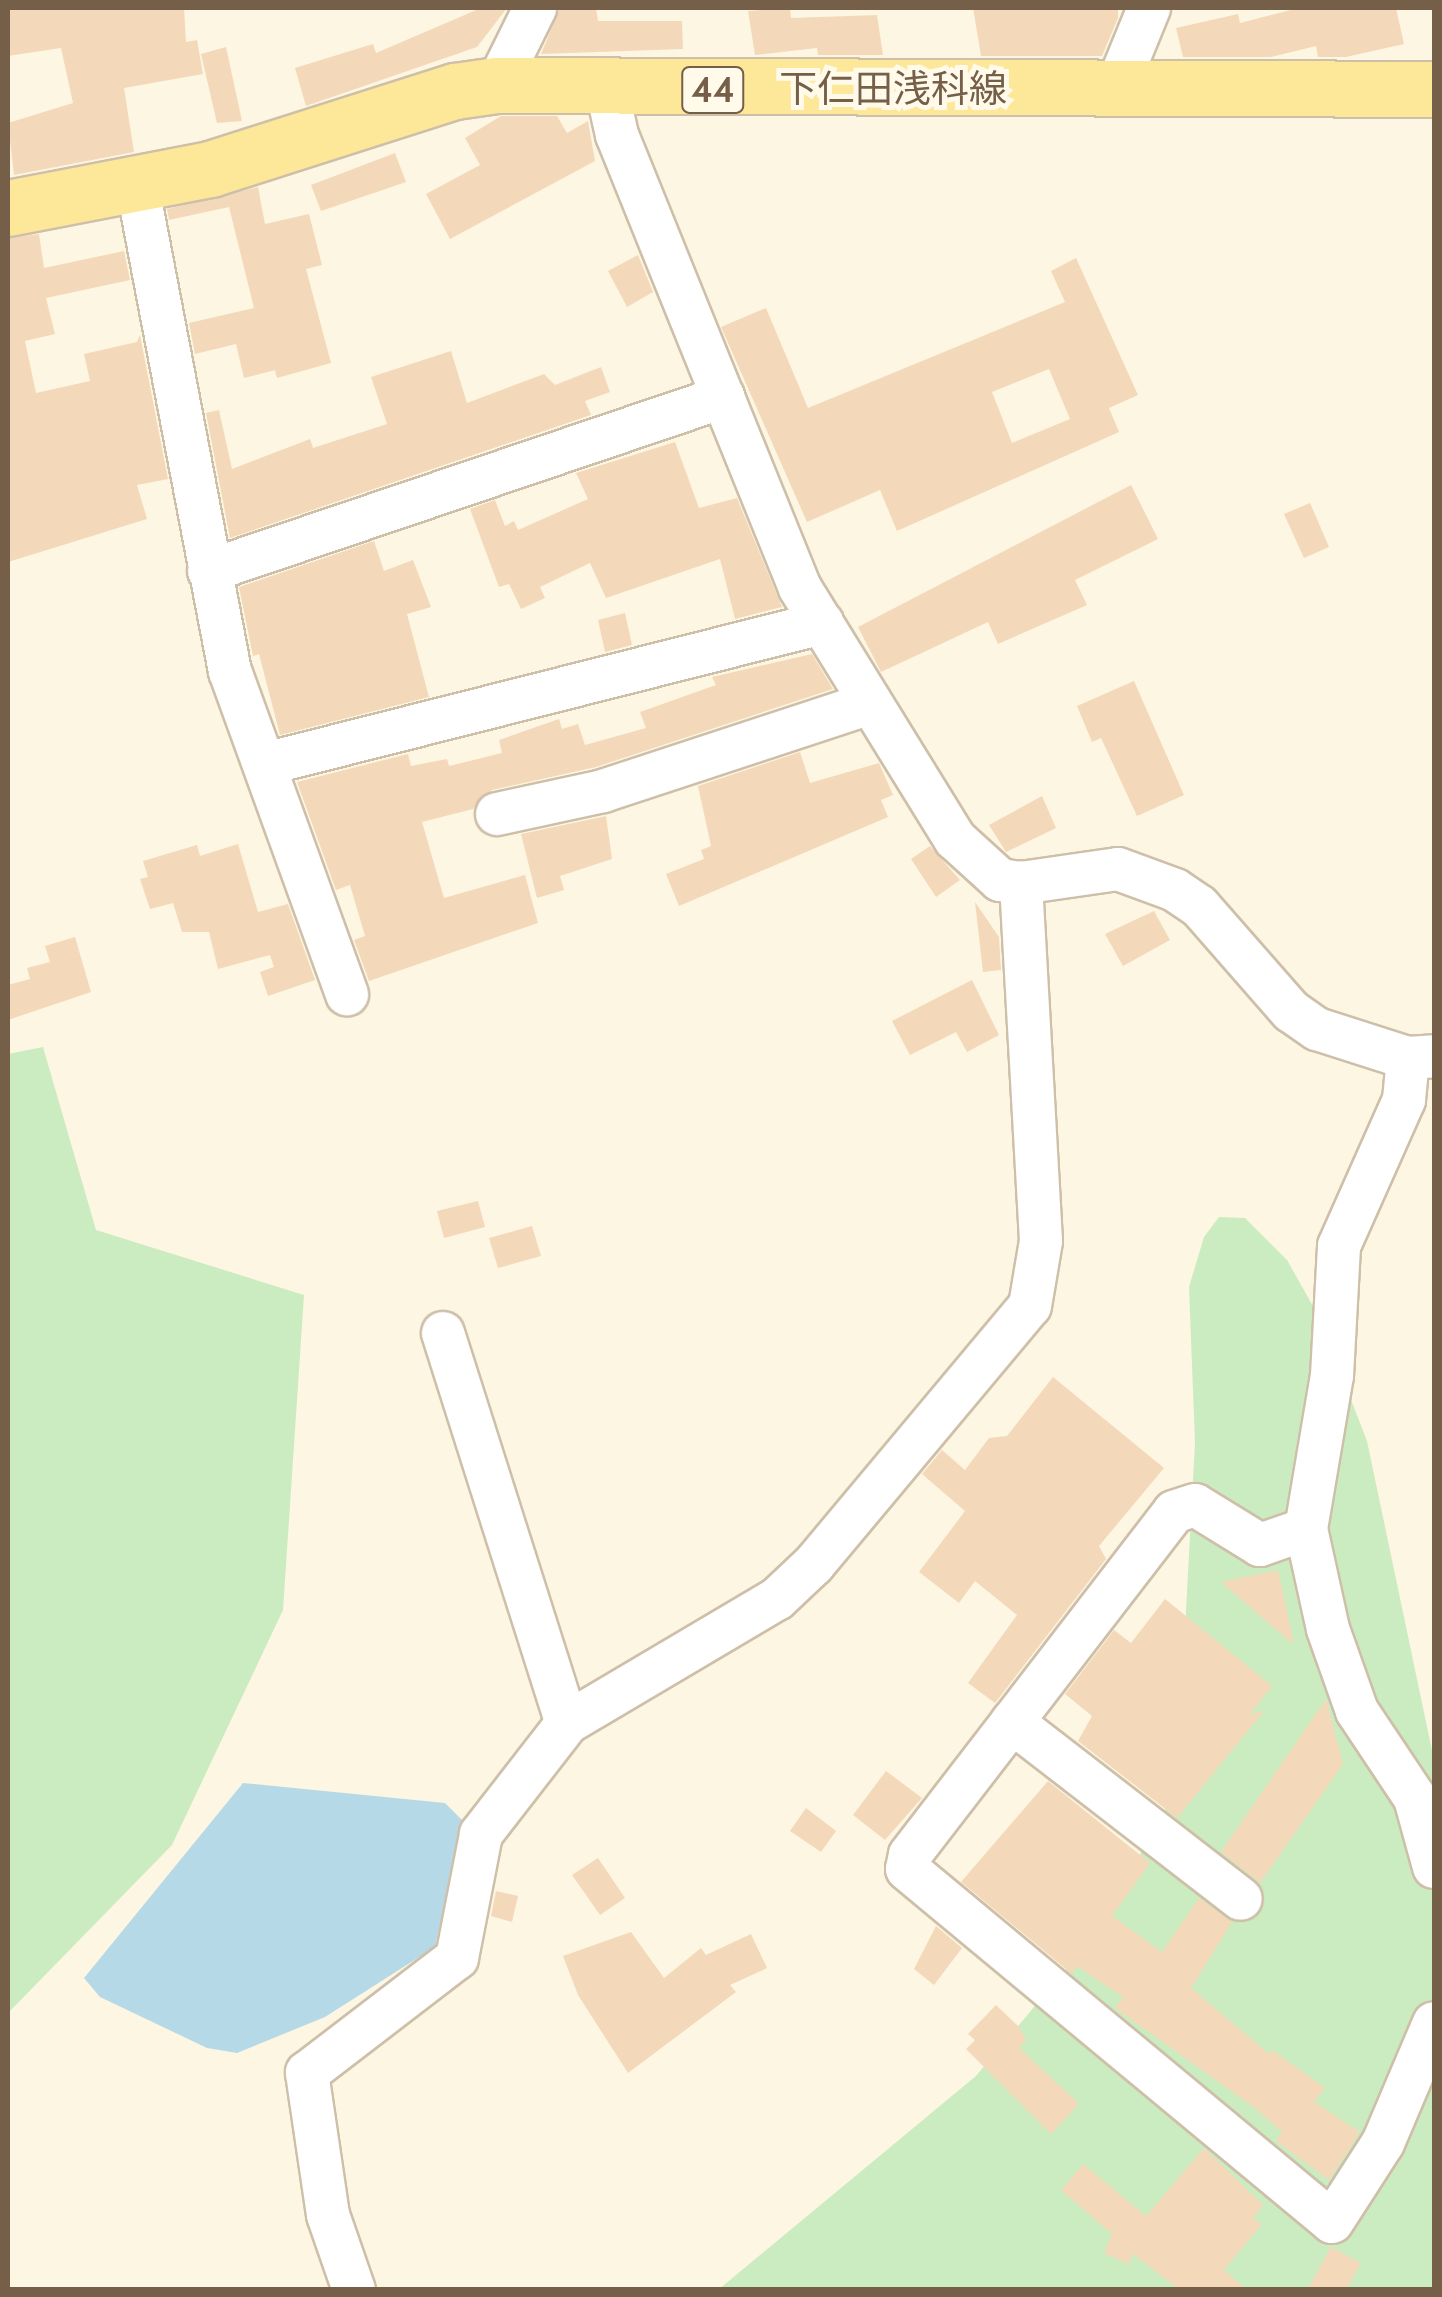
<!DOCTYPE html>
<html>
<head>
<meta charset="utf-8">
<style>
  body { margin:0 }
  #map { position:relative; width:1442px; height:2297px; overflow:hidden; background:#fdf6e2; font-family:Cabin,"Noto Sans JP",sans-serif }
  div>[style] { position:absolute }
  .green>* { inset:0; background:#cbebc0 }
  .water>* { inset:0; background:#b6d9e7 }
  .building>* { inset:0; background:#f3d9b9 }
  .roads { filter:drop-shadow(2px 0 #cebfa9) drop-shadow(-2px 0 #cebfa9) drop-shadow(0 2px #cebfa9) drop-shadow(0 -2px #cebfa9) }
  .minor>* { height:42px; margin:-21px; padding:0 21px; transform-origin:21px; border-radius:21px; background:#fff }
  .major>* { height:55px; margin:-27.5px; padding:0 27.5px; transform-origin:27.5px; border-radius:27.5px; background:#fde798 }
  span { translate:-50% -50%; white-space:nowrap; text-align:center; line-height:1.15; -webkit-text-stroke:10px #fffae9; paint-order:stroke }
  .shield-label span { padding:2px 8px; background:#fffae9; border:2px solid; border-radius:8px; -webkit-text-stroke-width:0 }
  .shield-label { font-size:35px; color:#755f48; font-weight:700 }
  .street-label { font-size:38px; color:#755f48 }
  .frame { position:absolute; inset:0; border:10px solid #755f48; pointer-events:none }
</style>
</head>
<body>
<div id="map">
  <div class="green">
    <i style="clip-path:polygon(43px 1047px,96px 1230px,304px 1295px,283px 1610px,172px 1845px,8px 2013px,8px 1054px)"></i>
    <i style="clip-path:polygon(1219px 1217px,1245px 1218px,1287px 1260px,1318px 1315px,1367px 1441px,1434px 1760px,1434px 2289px,718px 2290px,976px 2076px,1094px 1936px,1167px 1806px,1182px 1685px,1195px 1443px,1189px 1287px,1204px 1237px)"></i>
  </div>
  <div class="water">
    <i style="clip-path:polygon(243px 1783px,445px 1803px,463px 1821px,435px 1947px,325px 2017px,237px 2053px,207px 2048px,100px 1997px,84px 1978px)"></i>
  </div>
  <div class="building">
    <i style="clip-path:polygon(8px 8px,184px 8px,186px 42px,197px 40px,203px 74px,124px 88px,134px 152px,14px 175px,8px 123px,73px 103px,61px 48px,8px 56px)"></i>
    <i style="clip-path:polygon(481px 8px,507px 8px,477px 47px,306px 106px,295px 68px,373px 44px,376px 53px)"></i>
    <i style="clip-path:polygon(560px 8px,596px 8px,598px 21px,682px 21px,683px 49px,541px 54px)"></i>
    <i style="clip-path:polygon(790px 8px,791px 18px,877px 15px,883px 55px,818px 55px,817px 48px,755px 55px,748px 11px)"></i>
    <i style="clip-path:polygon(973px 8px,1118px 8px,1118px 18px,1102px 56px,981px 56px)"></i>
    <i style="clip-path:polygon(1299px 8px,1396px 8px,1404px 44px,1346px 57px,1318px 57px,1316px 46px,1271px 57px,1183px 57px,1176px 28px,1238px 14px,1240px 23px)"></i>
    <i style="clip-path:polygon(226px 47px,242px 121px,217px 123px,201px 54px)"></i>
    <i style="clip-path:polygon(501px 116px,557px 116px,567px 133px,588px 121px,595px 161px,450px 239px,426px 194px,480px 165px,465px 138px)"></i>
    <i style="clip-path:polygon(395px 153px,406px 182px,321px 211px,311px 185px)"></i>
    <i style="clip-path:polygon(258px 187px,265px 224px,309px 214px,322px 265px,306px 269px,331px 363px,277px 378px,275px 370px,244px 378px,236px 344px,195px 354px,189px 323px,254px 308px,229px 207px,169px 220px,167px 209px)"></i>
    <i style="clip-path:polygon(39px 234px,44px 268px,124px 251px,130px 280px,46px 298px,55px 334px,25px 341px,36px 393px,90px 381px,84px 354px,137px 342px,140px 335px,168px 479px,137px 485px,147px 519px,8px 562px,8px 238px)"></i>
    <i style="clip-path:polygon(638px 255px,653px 292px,627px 307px,608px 271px)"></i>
    <i style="clip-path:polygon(evenodd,1076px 258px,1138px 395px,1109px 408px,1119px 432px,897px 531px,880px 490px,807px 522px,721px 327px,766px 308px,808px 408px,1065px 302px,1051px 271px,1076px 258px,1049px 369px,1070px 419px,1012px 443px,992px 392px,1049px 369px)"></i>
    <i style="clip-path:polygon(451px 351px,467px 403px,544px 374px,555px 385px,601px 367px,610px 392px,585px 401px,591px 415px,230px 538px,206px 413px,219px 410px,232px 469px,310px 439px,313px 448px,387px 424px,371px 377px)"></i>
    <i style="clip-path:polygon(675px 442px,699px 508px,737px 498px,782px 607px,735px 619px,720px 559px,606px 598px,590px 563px,540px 587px,545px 598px,521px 609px,509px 584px,499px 587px,470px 509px,495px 500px,505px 526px,514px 521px,518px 530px,588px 499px,576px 473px)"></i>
    <i style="clip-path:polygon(1131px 485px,1158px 539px,1075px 580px,1087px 605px,998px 644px,988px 622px,881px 672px,858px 627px)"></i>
    <i style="clip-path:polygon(1310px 503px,1329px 547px,1304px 558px,1284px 514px)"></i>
    <i style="clip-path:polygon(374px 541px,384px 571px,413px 560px,431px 607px,407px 614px,429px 697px,280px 735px,259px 654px,253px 656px,239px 587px)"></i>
    <i style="clip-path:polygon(625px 613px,632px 645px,605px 652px,598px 620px)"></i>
    <i style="clip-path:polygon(812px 654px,833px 689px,596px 767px,492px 790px,473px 809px,422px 822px,444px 898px,525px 875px,538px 923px,369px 981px,354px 940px,365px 936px,350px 885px,336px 890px,297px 782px,408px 754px,411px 766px,447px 759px,449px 766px,502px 753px,499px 740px,559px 719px,562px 729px,578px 724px,585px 745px,646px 728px,640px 712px,716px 685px,712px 677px)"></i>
    <i style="clip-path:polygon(1134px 681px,1184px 795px,1137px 816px,1101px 738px,1092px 742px,1077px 706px)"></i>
    <i style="clip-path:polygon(800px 752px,810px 783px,879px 763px,893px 795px,881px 800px,888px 817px,679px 906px,666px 874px,704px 859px,701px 850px,711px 846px,698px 786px)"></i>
    <i style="clip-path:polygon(1042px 796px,1056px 828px,1006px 852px,989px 825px)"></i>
    <i style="clip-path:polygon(606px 816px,612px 859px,560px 876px,564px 890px,537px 898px,521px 834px)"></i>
    <i style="clip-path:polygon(238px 844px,258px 912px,288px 904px,315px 980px,268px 996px,260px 972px,274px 967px,270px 955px,218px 969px,209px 932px,182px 932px,173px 903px,150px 909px,140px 879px,148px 877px,143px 861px,197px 845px,200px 856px)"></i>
    <i style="clip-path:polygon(930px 846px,960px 880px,936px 897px,911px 859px)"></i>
    <i style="clip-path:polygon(975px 902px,999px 937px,1001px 970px,983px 972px)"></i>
    <i style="clip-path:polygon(1154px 911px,1170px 940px,1123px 966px,1105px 934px)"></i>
    <i style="clip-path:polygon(75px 937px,91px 992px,8px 1020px,8px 985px,30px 979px,27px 968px,50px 962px,45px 946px)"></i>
    <i style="clip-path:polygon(972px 980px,999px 1035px,967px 1052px,956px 1032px,910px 1055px,892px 1021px)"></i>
    <i style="clip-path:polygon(478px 1201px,485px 1227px,444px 1238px,437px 1211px)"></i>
    <i style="clip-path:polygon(532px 1226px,541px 1256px,498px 1268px,489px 1238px)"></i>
    <i style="clip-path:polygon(1053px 1377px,1164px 1468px,1099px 1546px,1106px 1559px,995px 1703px,968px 1683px,1017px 1615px,975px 1581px,959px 1603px,919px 1572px,965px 1511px,922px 1474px,942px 1450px,965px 1470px,989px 1438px,1007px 1436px)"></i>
    <i style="clip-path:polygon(1278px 1570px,1294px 1645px,1221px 1582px)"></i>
    <i style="clip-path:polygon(1165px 1599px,1272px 1686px,1250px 1714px,1264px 1711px,1177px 1818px,1078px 1741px,1092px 1716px,1065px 1694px,1114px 1630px,1131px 1643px)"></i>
    <i style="clip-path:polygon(1326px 1699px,1343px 1764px,1260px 1883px,1221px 1852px)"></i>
    <i style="clip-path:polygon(886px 1771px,922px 1798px,885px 1840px,853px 1815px)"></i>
    <i style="clip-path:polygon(1048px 1781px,1150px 1863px,1112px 1916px,1162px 1952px,1199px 1898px,1232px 1922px,1191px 1988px,1269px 2054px,1272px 2050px,1325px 2088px,1314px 2102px,1360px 2132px,1329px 2180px,1276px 2141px,1282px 2132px,1255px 2108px,1115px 2008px,1123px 1997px,1077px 1966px,1072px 1974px,961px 1882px)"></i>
    <i style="clip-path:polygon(806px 1808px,836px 1831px,821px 1852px,790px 1831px)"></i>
    <i style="clip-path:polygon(598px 1858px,625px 1898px,600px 1915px,572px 1875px)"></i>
    <i style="clip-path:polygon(496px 1891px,518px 1896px,512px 1922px,491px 1916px)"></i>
    <i style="clip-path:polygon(936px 1926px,962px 1948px,934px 1985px,914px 1969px)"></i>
    <i style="clip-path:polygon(631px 1932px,664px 1978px,701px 1948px,706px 1955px,751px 1934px,767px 1968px,730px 1985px,736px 1992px,628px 2073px,578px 1995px,563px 1956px)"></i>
    <i style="clip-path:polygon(996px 2005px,1019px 2027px,1026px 2040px,1019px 2048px,1079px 2104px,1051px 2134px,966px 2049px,975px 2040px,968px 2034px)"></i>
    <i style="clip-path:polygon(1204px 2148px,1263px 2205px,1253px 2218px,1262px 2224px,1224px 2270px,1247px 2290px,1180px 2290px,1133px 2254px,1129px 2264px,1104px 2253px,1112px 2234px,1061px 2190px,1083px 2164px,1146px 2216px)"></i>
    <i style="clip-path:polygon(1331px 2247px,1361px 2263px,1346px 2290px,1307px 2290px)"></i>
  </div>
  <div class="roads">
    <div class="minor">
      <i style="left:497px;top:85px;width:86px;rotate:-63.7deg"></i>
      <i style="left:1116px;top:89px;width:87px;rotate:-67.8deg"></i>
      <i style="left:607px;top:90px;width:46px;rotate:77.5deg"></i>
      <i style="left:617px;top:135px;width:489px;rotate:68deg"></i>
      <i style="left:800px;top:588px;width:295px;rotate:58.3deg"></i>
      <i style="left:955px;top:839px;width:61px;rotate:42.3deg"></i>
      <i style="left:1000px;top:880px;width:21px;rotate:8deg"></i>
      <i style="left:1021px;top:883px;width:98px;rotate:-8.2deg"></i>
      <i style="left:1118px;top:869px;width:61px;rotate:20.2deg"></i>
      <i style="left:1175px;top:890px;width:29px;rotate:34deg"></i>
      <i style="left:1199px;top:906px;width:140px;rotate:48.8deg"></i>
      <i style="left:1291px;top:1011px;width:32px;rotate:35deg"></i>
      <i style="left:1317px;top:1029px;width:96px;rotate:17.7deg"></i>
      <i style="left:1408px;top:1058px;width:26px;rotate:-4deg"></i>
      <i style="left:137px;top:184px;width:496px;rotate:79.2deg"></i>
      <i style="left:230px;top:671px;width:344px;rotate:70.1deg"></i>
      <i style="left:209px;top:571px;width:543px;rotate:-18.7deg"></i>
      <i style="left:265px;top:764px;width:575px;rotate:-14.21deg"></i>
      <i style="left:497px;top:814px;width:108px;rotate:-12.2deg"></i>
      <i style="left:603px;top:791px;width:281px;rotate:-18.2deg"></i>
      <i style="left:443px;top:1333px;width:409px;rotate:72.4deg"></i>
      <i style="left:1306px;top:1529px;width:155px;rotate:-80.4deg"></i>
      <i style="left:1332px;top:1376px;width:130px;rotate:-86.9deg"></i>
      <i style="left:1339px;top:1246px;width:160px;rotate:-66deg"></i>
      <i style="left:1404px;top:1100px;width:42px;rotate:-84.6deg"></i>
      <i style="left:1012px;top:1722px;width:289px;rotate:37.7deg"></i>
      <i style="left:1434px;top:1867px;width:72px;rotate:-105.4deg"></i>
      <i style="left:1415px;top:1798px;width:105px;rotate:-123.7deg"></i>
      <i style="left:1357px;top:1711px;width:87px;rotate:-109.5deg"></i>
      <i style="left:1328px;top:1629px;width:102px;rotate:-102.4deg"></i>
      <i style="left:1306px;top:1529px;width:49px;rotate:160.8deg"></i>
      <i style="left:1260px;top:1545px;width:76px;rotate:-148.4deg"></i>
      <i style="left:1195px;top:1505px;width:22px;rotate:162deg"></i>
      <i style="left:1174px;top:1512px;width:433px;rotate:127.6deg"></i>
      <i style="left:910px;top:1855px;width:14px;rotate:102deg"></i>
      <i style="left:907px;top:1869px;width:552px;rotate:39.71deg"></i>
      <i style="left:1332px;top:2222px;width:94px;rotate:-57.2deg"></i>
      <i style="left:1383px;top:2143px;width:130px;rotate:-67deg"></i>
      <i style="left:354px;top:2290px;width:79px;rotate:-109.1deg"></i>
      <i style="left:328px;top:2215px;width:144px;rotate:-98.4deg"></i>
      <i style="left:307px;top:2073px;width:189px;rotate:-37.5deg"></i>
      <i style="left:457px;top:1958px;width:126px;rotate:-79deg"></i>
      <i style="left:481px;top:1834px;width:140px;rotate:-52.2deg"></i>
      <i style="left:567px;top:1723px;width:244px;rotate:-30.6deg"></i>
      <i style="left:777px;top:1599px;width:51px;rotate:-43.4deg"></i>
      <i style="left:814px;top:1564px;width:336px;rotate:-50.1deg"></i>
      <i style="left:1030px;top:1306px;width:66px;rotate:-80.4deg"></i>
      <i style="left:1041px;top:1241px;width:359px;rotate:-93.2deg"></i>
    </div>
    <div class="major">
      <i style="left:8px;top:208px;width:206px;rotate:-10.9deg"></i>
      <i style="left:210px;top:169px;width:257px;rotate:-17.7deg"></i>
      <i style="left:455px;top:91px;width:42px;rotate:-8.1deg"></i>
      <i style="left:497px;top:85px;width:937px;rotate:0.24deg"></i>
    </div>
  </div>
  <div class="shield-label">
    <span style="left:713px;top:90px">44</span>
  </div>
  <div class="street-label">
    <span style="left:893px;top:89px">下仁田浅科線</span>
  </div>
  <div class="frame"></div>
</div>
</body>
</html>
